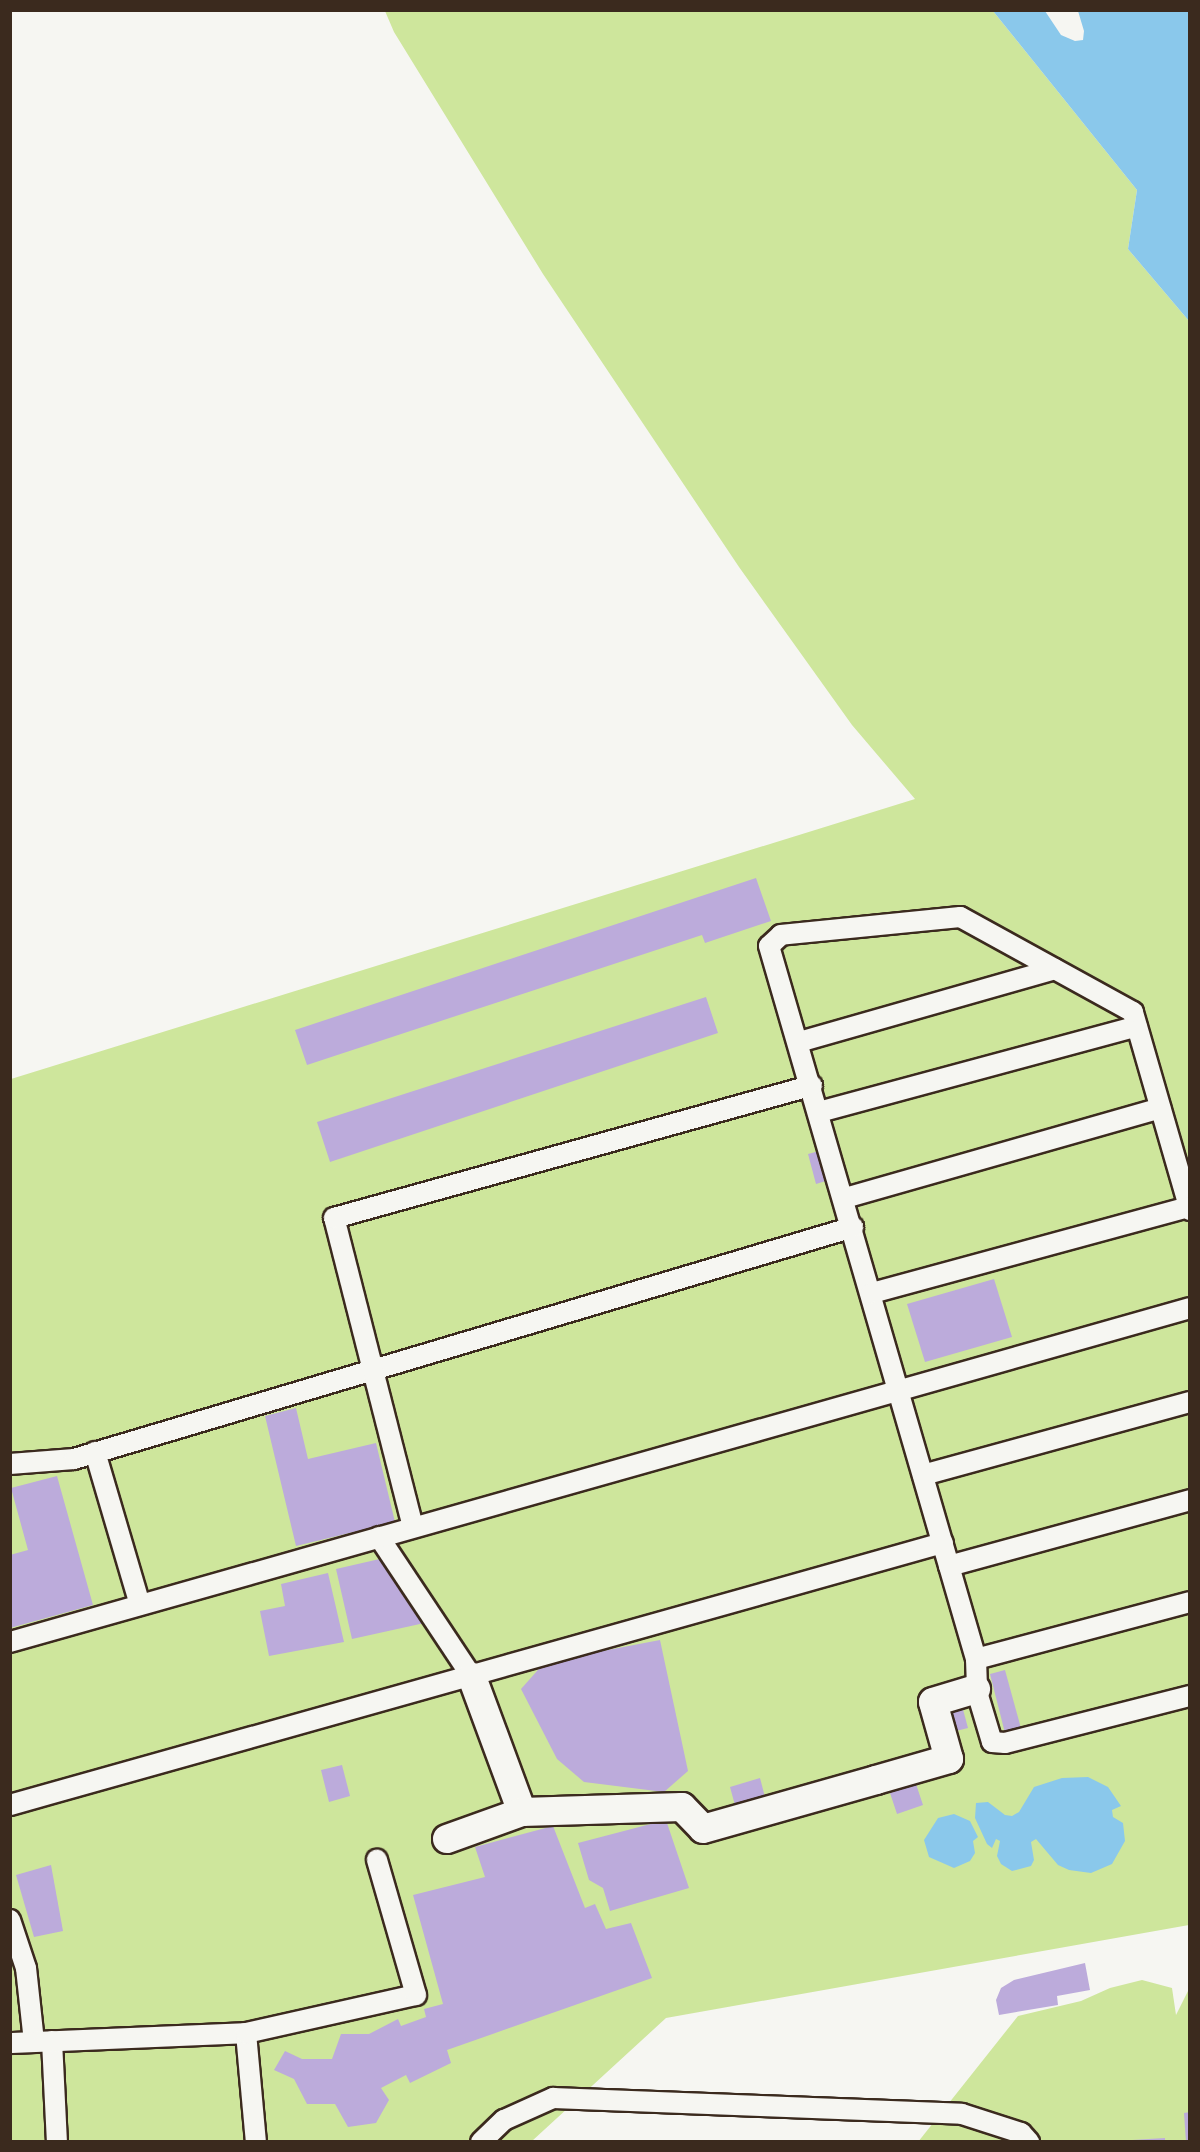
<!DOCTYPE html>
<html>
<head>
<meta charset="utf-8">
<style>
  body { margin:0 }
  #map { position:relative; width:1200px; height:2152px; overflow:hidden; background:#f6f6f2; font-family:Pangolin,sans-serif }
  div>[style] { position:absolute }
  .green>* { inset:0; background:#cee69c }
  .water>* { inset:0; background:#8ac8eb }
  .building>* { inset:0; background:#bcabdb }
  .roads { filter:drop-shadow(2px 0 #3b2a1e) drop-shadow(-2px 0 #3b2a1e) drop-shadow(0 2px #3b2a1e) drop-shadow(0 -2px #3b2a1e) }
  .service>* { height:20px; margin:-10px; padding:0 10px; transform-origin:10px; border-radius:10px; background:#f6f6f2 }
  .pedestrian>* { height:28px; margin:-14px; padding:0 14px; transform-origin:14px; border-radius:14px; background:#f6f6f2 }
  span { translate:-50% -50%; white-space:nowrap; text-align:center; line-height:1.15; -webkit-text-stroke:4.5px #f6f6f2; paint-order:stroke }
  .frame { position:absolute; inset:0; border:12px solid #3b2a1e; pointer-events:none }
</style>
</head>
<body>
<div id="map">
  <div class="green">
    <i style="clip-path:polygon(385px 11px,993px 11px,1137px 190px,1128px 249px,1189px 321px,1189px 1925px,666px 2018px,532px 2141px,11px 2142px,11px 1079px,915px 799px,852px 725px,739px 567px,543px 274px,394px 32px)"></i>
    <i style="clip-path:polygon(1142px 1980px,1172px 1988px,1176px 2015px,1189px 1989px,1189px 2141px,918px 2142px,1018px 2016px,1081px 2001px,1110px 1988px)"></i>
  </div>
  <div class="water">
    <i style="clip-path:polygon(993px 11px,1045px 11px,1061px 35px,1075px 41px,1083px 40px,1084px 31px,1078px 11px,1189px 11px,1189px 321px,1128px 249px,1137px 190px)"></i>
    <i style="clip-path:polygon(1088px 1777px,1108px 1787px,1121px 1806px,1112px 1810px,1113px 1817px,1123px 1823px,1125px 1841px,1112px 1864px,1091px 1873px,1069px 1870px,1058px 1865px,1036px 1839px,1031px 1842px,1034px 1860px,1031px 1866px,1012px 1871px,1001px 1864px,997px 1856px,1000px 1841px,996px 1839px,992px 1848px,987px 1844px,975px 1818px,976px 1803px,988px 1802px,1005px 1815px,1012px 1816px,1019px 1812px,1034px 1787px,1062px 1778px)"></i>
    <i style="clip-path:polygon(954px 1814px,970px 1821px,978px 1837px,973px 1841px,975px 1853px,970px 1861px,954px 1868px,929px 1857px,924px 1840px,938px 1818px)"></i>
  </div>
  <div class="building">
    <i style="clip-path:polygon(756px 878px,771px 921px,705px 943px,702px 935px,307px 1065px,295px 1030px)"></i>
    <i style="clip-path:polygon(706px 997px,718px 1033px,330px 1162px,317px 1122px)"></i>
    <i style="clip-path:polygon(823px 1150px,832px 1179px,816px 1184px,808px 1154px)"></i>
    <i style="clip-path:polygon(994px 1279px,1012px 1337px,925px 1362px,907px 1304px)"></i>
    <i style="clip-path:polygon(296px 1408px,308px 1459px,376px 1443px,395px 1522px,296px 1546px,265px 1416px)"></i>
    <i style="clip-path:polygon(57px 1476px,93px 1605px,10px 1628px,10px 1555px,28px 1550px,11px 1488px)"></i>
    <i style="clip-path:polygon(384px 1558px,429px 1622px,352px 1639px,336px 1569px)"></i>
    <i style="clip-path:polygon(328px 1573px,344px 1642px,269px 1656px,260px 1611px,285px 1606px,281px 1584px)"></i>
    <i style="clip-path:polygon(660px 1640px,688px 1771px,664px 1792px,584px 1782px,557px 1759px,521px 1689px,545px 1662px)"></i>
    <i style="clip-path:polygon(1005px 1670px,1022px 1732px,1006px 1737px,990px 1674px)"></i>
    <i style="clip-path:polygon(961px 1702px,968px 1728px,956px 1731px,949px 1705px)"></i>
    <i style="clip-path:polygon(342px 1765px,350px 1796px,329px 1802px,321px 1770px)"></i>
    <i style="clip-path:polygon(760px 1778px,766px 1801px,736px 1809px,730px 1787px)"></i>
    <i style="clip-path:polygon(914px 1778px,923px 1805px,897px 1814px,888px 1787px)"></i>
    <i style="clip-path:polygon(666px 1820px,689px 1888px,610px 1911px,603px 1888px,589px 1880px,578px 1843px)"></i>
    <i style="clip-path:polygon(553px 1826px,585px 1908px,595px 1904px,606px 1929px,631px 1923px,652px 1978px,447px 2050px,451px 2063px,410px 2083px,406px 2075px,381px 2088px,389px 2100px,376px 2123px,348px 2127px,335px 2104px,307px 2104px,294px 2079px,274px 2070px,285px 2051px,302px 2059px,332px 2059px,341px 2034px,369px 2034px,398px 2019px,401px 2026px,426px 2017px,424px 2009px,443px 2004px,413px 1895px,485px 1877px,475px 1847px)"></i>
    <i style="clip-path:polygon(51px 1865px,63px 1931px,34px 1937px,16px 1875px)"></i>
    <i style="clip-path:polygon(1085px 1963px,1090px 1990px,1057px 1996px,1058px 2005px,999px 2015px,996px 2000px,1001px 1988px,1014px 1980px)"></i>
    <i style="clip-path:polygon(1190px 2112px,1190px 2142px,1186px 2142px,1184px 2113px)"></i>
    <i style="clip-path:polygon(1165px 2138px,1165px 2142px,1132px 2142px,1132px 2140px)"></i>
  </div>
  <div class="roads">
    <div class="service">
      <i style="left:799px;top:1042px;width:266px;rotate:-15.9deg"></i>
      <i style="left:819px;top:1112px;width:329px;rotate:-15.1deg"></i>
      <i style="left:845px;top:1198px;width:328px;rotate:-15.9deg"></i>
      <i style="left:1190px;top:1210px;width:206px;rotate:-106.1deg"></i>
      <i style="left:1133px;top:1012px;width:197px;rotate:-151.2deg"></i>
      <i style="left:960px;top:917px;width:180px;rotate:174.3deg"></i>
      <i style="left:781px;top:935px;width:16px;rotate:137deg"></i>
      <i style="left:769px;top:946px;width:742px;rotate:73.81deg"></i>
      <i style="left:976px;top:1659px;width:33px;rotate:88deg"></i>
      <i style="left:977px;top:1692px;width:52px;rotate:73.3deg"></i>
      <i style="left:992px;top:1742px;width:13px;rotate:4deg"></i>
      <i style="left:1005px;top:1743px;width:191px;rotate:-14.3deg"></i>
      <i style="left:872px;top:1293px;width:328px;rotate:-15.2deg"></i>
      <i style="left:95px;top:1452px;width:159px;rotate:73.6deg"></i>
      <i style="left:10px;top:1464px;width:64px;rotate:-4.5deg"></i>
      <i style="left:74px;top:1459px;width:813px;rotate:-16.58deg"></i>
      <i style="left:923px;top:1475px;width:277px;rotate:-15.3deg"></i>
      <i style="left:413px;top:1527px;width:319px;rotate:-104.3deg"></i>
      <i style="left:334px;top:1218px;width:496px;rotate:-15.5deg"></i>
      <i style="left:379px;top:1537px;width:168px;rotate:56.4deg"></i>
      <i style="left:949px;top:1566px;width:250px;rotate:-15.3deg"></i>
      <i style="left:10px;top:1642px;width:1226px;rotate:-15.8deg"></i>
      <i style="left:976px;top:1659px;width:221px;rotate:-14.9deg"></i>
      <i style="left:10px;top:1805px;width:969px;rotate:-15.69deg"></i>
      <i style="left:10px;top:1920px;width:51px;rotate:71.6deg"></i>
      <i style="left:26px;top:1968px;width:74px;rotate:83.8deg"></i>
      <i style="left:246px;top:2033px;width:109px;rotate:84.8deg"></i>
      <i style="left:52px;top:2041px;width:101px;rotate:87.2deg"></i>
      <i style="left:10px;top:2043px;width:236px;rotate:-2.4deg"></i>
      <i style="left:246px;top:2033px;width:174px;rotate:-12.6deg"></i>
      <i style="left:416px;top:1995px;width:141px;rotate:-106.1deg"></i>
      <i style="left:481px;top:2142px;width:32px;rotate:-44deg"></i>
      <i style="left:504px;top:2120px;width:54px;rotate:-24.2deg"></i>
      <i style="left:553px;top:2098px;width:409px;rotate:2.2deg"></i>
      <i style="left:962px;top:2114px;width:62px;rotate:17.9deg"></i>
      <i style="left:1021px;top:2133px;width:12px;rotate:48deg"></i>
    </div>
    <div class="pedestrian">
      <i style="left:472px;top:1677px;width:144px;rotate:69.7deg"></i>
      <i style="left:447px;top:1839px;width:80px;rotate:-19.8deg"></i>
      <i style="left:522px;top:1812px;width:160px;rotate:-1.8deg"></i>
      <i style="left:682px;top:1807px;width:30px;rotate:46deg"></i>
      <i style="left:703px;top:1829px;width:180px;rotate:-15.8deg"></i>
      <i style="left:876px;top:1780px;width:76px;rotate:-16deg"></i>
      <i style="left:949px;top:1759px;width:59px;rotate:-105.7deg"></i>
      <i style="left:933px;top:1702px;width:45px;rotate:-16.8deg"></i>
    </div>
  </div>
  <div class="frame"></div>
</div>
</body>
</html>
